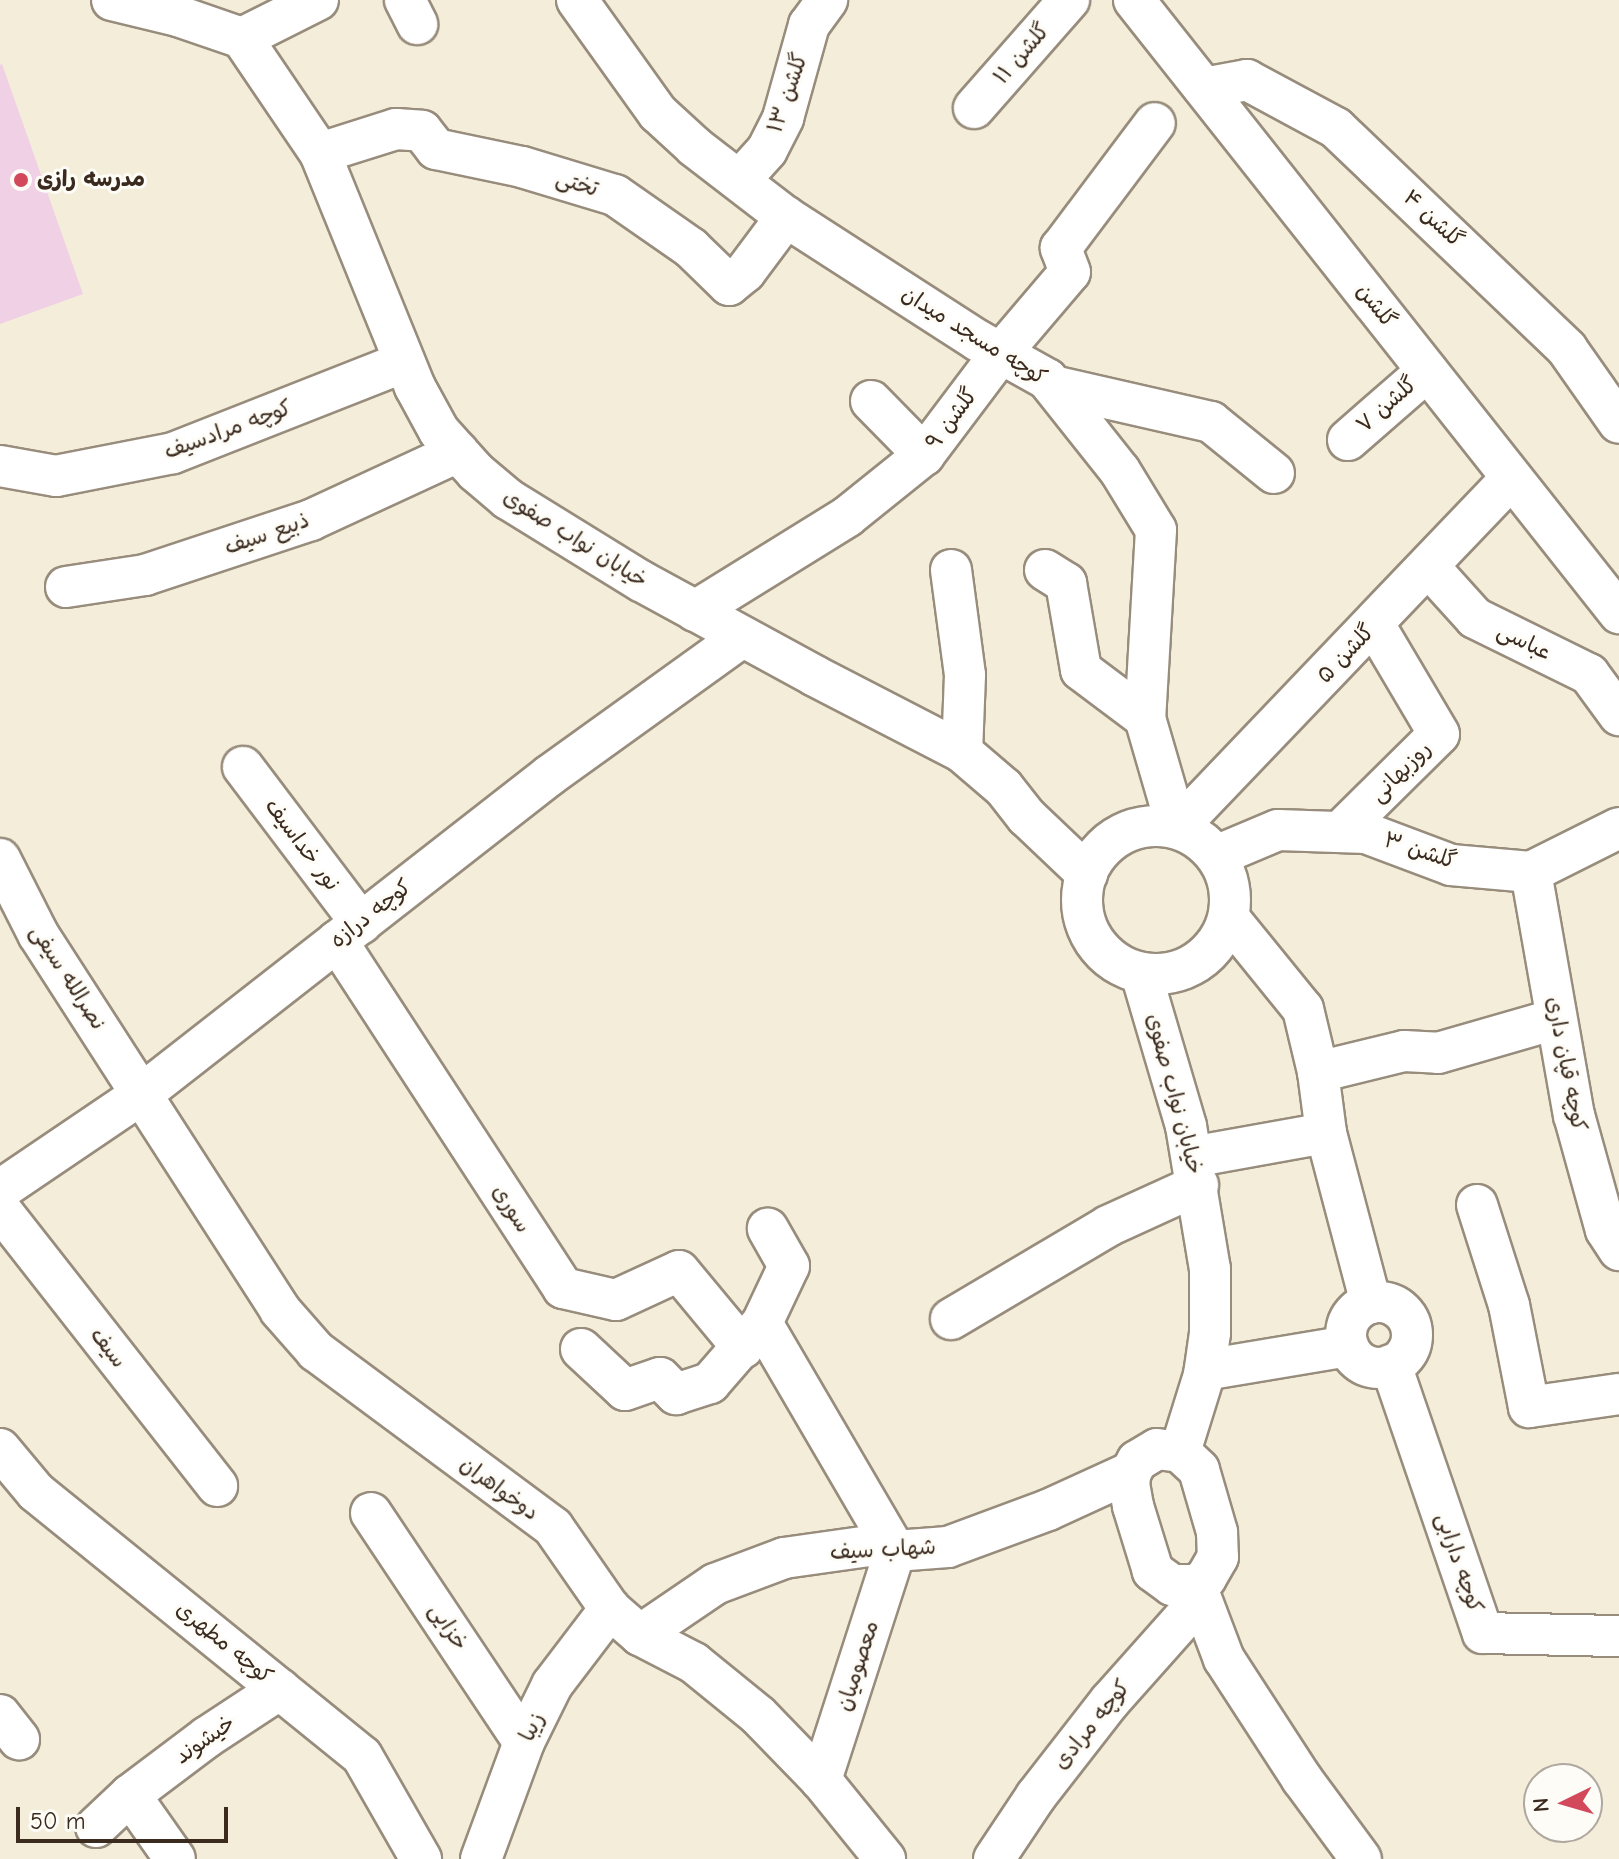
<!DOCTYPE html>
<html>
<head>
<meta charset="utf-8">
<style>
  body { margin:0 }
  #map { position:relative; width:1619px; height:1859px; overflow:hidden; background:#f4edda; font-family:"Comic Neue","Playpen Sans Arabic",sans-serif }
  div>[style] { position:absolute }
  .built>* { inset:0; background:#f0d0e5 }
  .roads { filter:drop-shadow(2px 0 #988c7c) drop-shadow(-2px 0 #988c7c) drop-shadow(0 2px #988c7c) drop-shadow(0 -2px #988c7c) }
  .minor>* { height:40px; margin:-20px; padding:0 20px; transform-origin:20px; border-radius:20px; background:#fff }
  .minor>.ring { margin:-20px; padding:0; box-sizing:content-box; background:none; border:40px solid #fff; border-radius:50% }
  .dots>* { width:22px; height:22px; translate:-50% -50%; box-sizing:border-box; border:4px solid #fdfcf7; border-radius:50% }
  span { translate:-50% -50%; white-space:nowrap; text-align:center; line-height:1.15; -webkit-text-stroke:6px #fdfcf7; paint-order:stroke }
  .street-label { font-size:22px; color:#3b2a1e }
  .poi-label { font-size:22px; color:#3b2a1e; font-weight:700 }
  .left { translate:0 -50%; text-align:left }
  .north { position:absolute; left:1523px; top:1763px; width:80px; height:80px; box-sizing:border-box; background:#fdfcf7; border:2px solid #afa8a0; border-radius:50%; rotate:265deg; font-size:22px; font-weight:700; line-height:32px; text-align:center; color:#3b2a1e }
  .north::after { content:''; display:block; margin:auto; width:28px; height:36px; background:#d1495b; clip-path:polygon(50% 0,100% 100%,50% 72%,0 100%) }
  .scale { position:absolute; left:16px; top:1807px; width:212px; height:36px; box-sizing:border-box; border:4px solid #3b2a1e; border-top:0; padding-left:10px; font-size:24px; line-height:28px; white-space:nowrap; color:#3b2a1e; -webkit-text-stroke:6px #fdfcf7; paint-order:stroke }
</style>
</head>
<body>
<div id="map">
  <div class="built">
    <i style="clip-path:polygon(2px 64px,83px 294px,0 324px,0 65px)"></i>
  </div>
  <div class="roads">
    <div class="minor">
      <i style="left:112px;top:0;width:68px;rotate:13.6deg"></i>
      <i style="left:178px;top:16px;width:68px;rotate:19deg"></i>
      <i style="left:405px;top:0;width:27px;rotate:63deg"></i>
      <i style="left:577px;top:0;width:139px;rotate:54.4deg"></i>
      <i style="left:658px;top:113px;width:50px;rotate:42.6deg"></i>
      <i style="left:695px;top:147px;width:115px;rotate:37.6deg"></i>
      <i style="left:786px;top:217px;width:227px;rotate:32.8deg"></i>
      <i style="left:977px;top:340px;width:80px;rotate:29.1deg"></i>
      <i style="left:1047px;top:379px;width:117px;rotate:51.6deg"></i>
      <i style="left:1120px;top:471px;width:69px;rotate:58.6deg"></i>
      <i style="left:1156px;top:530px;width:188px;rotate:93.3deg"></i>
      <i style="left:1145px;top:718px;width:115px;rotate:73.8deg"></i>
      <i style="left:1177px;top:828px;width:484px;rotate:-46.3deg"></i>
      <i style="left:1134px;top:0;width:782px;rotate:51.65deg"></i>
      <i style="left:242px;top:38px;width:139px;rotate:55.9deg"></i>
      <i style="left:320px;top:153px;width:253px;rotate:67.9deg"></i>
      <i style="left:415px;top:387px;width:50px;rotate:61.4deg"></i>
      <i style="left:439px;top:431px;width:55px;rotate:47.9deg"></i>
      <i style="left:476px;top:472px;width:42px;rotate:40.2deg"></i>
      <i style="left:508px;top:499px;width:156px;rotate:31.7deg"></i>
      <i style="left:641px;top:581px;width:198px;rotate:28.6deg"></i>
      <i style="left:815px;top:676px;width:165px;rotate:27.3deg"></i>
      <i style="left:962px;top:752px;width:55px;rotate:40.6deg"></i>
      <i style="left:1004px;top:788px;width:37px;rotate:52deg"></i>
      <i style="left:1027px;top:817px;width:83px;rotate:43.5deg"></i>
      <i style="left:242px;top:38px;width:85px;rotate:-26.6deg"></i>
      <i style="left:1204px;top:88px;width:44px;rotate:-10.5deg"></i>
      <i style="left:1247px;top:80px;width:101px;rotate:28.3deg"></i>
      <i style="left:1336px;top:128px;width:320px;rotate:43.7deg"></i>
      <i style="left:1567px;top:349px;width:90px;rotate:54.9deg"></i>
      <i style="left:974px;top:108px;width:144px;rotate:-48.7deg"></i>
      <i style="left:320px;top:153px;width:80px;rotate:-17.5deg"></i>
      <i style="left:396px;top:129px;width:26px;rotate:4deg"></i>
      <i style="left:422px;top:131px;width:23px;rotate:52deg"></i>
      <i style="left:436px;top:149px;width:88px;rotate:11.8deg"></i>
      <i style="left:522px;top:167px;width:97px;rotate:16.8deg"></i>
      <i style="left:615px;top:195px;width:93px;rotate:34.9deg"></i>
      <i style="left:691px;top:248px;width:53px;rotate:44.2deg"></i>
      <i style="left:729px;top:285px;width:21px;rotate:-39deg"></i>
      <i style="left:745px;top:272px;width:69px;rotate:-53.3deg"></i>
      <i style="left:740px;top:180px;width:40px;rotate:-48deg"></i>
      <i style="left:767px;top:150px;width:36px;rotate:-63deg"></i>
      <i style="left:783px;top:118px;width:97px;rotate:-74.4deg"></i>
      <i style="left:809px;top:25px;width:31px;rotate:-54deg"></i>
      <i style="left:1053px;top:386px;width:162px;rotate:12.8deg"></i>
      <i style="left:1211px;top:422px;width:81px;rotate:39deg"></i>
      <i style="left:871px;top:401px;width:76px;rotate:45.5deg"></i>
      <i style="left:1348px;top:440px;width:105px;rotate:-41.1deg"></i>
      <i style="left:0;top:466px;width:57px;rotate:10.1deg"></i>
      <i style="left:56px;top:476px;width:119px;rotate:-11.1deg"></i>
      <i style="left:173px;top:453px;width:248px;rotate:-21.5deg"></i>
      <i style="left:1428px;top:566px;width:70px;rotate:47.9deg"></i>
      <i style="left:1475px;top:618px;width:127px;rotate:26.2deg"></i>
      <i style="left:1589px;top:674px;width:51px;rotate:53.8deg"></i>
      <i style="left:951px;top:570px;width:106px;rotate:82.4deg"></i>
      <i style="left:965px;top:675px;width:77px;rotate:92.2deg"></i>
      <i style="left:1045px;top:570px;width:25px;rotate:32deg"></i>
      <i style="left:1066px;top:583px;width:88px;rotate:80.2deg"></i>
      <i style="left:1081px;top:670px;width:80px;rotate:36.9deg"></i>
      <i style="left:66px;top:587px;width:80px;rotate:-8.6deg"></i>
      <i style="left:145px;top:575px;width:175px;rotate:-18.3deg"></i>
      <i style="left:311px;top:520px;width:162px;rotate:-24.8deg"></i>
      <i style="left:695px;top:611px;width:180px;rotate:-31.8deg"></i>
      <i style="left:848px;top:516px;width:97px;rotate:-38.8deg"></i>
      <i style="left:924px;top:455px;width:128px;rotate:-53deg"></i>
      <i style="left:1001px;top:353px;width:106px;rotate:-49.6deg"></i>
      <i style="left:1070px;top:272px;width:26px;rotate:-111deg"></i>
      <i style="left:1061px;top:248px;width:156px;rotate:-53.1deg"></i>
      <i style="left:243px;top:767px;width:196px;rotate:52.9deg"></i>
      <i class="ring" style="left:1082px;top:826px;width:108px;height:108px"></i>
      <i style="left:1340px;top:832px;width:139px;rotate:-44.7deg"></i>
      <i style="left:1439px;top:734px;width:128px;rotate:-120.6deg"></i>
      <i style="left:1216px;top:856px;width:67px;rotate:-22.8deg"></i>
      <i style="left:1278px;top:830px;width:88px;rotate:2deg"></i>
      <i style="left:1366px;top:833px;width:91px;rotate:20.6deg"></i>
      <i style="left:1451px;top:865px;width:80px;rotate:5deg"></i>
      <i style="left:1531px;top:872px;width:98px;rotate:-26.6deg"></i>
      <i style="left:0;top:859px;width:84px;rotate:63.1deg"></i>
      <i style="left:38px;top:934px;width:447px;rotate:57.2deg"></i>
      <i style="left:280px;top:1310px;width:55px;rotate:48.7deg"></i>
      <i style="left:316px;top:1351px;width:295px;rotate:36.6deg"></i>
      <i style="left:553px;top:1527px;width:100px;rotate:55.2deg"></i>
      <i style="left:610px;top:1609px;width:40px;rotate:41deg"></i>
      <i style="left:640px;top:1635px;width:61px;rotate:27.4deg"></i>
      <i style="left:694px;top:1663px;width:82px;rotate:39.1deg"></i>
      <i style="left:758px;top:1715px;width:91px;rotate:45.9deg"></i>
      <i style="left:821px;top:1780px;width:102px;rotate:51deg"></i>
      <i style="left:1531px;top:872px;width:247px;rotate:80deg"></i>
      <i style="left:1574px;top:1115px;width:119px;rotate:74.5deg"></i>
      <i style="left:1606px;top:1230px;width:24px;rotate:57deg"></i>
      <i style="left:1229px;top:918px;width:117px;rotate:50.9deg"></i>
      <i style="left:1303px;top:1009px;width:65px;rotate:76.6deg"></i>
      <i style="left:1318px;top:1072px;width:62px;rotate:82.5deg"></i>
      <i style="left:1326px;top:1133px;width:176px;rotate:75.2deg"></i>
      <i style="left:337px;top:941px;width:414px;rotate:56.9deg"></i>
      <i style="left:563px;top:1288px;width:54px;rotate:12.8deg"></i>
      <i style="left:616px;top:1300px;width:69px;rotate:-24.7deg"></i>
      <i style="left:679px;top:1271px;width:100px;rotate:50.3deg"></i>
      <i style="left:1141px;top:973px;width:159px;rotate:73.6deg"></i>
      <i style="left:1186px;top:1126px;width:145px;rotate:80.5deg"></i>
      <i style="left:1210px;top:1269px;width:64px;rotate:90deg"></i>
      <i style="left:1210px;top:1333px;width:42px;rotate:98.1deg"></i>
      <i style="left:1204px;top:1375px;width:81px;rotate:107.3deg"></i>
      <i style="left:1318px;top:1072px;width:89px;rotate:-13.7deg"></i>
      <i style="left:1404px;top:1051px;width:34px;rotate:3deg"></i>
      <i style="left:1438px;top:1053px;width:123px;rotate:-16.1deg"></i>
      <i style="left:1192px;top:1157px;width:136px;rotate:-10.2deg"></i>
      <i style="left:0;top:1190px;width:173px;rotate:-34.1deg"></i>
      <i style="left:143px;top:1093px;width:517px;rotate:-38deg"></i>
      <i style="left:550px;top:775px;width:236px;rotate:-35.7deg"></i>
      <i style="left:1477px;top:1205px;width:105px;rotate:72.3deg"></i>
      <i style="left:1509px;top:1305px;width:104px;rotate:78.9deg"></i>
      <i style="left:1529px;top:1407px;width:91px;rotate:-8.2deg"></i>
      <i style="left:0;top:1209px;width:352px;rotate:51.9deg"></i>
      <i class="ring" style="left:1346px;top:1302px;width:26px;height:26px"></i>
      <i style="left:951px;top:1319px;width:182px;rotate:-30.6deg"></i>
      <i style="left:1108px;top:1226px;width:99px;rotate:-24.5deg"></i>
      <i style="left:762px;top:1323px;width:264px;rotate:59.7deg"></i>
      <i style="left:895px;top:1551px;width:241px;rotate:107.9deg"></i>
      <i style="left:581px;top:1349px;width:60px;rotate:43deg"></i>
      <i style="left:625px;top:1390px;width:37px;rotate:-19deg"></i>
      <i style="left:660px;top:1378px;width:23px;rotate:45deg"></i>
      <i style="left:676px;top:1394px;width:36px;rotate:-18deg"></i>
      <i style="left:710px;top:1383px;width:79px;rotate:-49.1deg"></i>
      <i style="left:762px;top:1323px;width:63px;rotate:-64.7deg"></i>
      <i style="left:789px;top:1266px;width:43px;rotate:-119.6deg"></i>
      <i style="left:1391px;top:1365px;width:283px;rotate:71.1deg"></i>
      <i style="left:1483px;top:1633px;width:136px;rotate:1.3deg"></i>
      <i style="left:1205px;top:1370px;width:145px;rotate:-9.5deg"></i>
      <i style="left:0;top:1449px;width:56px;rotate:50.1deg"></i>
      <i style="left:36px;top:1492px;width:419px;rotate:39deg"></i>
      <i style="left:362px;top:1756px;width:119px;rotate:60.2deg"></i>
      <i style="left:1157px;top:1449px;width:23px;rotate:7deg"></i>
      <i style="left:1180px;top:1452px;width:26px;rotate:43deg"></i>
      <i style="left:1199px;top:1470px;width:65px;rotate:73.8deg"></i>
      <i style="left:1217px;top:1532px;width:25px;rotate:88deg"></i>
      <i style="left:1218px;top:1557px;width:24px;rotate:120deg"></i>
      <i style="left:1206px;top:1578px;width:12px;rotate:145deg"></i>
      <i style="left:1196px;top:1585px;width:24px;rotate:180deg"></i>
      <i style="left:1172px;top:1585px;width:24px;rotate:-144deg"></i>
      <i style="left:1153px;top:1571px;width:68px;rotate:-107.1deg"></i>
      <i style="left:1133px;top:1506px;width:23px;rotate:-100deg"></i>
      <i style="left:1129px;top:1483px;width:11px;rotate:-80deg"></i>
      <i style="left:1131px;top:1472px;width:13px;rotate:-61deg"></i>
      <i style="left:1137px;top:1461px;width:23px;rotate:-31deg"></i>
      <i style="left:371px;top:1513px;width:275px;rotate:56.3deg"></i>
      <i style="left:1196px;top:1585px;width:79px;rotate:69.3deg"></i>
      <i style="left:1224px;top:1659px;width:143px;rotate:57deg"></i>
      <i style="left:1302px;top:1779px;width:99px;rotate:53.6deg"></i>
      <i style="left:640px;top:1635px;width:91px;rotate:-34.2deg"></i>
      <i style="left:715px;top:1584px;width:74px;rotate:-20.6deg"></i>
      <i style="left:784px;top:1558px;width:86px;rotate:-8deg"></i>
      <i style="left:869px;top:1546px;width:26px;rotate:11deg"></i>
      <i style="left:895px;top:1551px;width:53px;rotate:-4.3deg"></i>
      <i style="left:948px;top:1547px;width:107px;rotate:-20.3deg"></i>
      <i style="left:1048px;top:1510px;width:91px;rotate:-24.6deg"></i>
      <i style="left:0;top:1715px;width:31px;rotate:52deg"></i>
      <i style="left:130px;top:1795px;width:78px;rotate:54.9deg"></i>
      <i style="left:96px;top:1827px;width:47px;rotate:-43.3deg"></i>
      <i style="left:130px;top:1795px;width:96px;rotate:-37deg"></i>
      <i style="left:207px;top:1737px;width:87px;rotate:-33.3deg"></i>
      <i style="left:481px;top:1859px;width:125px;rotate:-69.8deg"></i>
      <i style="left:524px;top:1742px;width:64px;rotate:-63.8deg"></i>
      <i style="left:552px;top:1685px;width:96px;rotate:-52.7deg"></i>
      <i style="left:994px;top:1859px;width:76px;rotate:-56.3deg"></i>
      <i style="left:1036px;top:1796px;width:120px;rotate:-52.1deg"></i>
      <i style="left:1110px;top:1701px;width:135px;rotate:-48.3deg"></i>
    </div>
  </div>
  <div class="dots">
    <i style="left:21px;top:180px;background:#d1495b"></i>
  </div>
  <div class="street-label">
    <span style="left:1022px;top:54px;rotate:-49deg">گلشن ۱۱</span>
    <span style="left:788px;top:93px;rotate:-71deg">گلشن ۱۳</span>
    <span style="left:577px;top:184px;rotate:17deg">تختی</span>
    <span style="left:1433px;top:219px;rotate:43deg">گلشن ۴</span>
    <span style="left:1376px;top:306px;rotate:52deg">گلشن</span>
    <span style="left:974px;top:336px;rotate:32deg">کوچه مسجد میدان</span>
    <span style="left:1387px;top:405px;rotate:-41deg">گلشن ۷</span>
    <span style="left:952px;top:419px;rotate:-53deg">گلشن ۹</span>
    <span style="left:228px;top:430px;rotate:-20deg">کوچه مرادسیف</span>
    <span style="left:267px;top:534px;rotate:-19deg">ذبیع سیف</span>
    <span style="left:575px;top:539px;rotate:32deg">خیابان نواب صفوی</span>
    <span style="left:1524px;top:642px;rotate:26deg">عباسی</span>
    <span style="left:1346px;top:654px;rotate:-46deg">گلشن ۵</span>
    <span style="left:1401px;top:772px;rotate:-45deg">روزبهانی</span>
    <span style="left:302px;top:845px;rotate:53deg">نور خداسیف</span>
    <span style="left:1420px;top:851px;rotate:18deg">گلشن ۳</span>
    <span style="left:371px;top:914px;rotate:-38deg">کوچه درازه</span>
    <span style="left:68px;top:978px;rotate:57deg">نصرالله سیفی</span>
    <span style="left:1566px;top:1064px;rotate:79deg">کوچه قپان داری</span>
    <span style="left:1174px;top:1094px;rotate:75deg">خیابان نواب صفوی</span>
    <span style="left:511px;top:1209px;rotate:57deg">سوری</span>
    <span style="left:108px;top:1348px;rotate:52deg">سیف</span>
    <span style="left:499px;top:1489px;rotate:36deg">دوخواهران</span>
    <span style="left:883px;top:1550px;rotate:-3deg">شهاب سیف</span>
    <span style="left:1459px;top:1563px;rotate:71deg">کوچه دارابی</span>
    <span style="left:448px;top:1627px;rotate:56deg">خزایی</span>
    <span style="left:224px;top:1643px;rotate:39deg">کوچه مطهری</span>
    <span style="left:858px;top:1666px;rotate:-72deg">معصومیان</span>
    <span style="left:1092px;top:1725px;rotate:-51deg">کوچه مرادی</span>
    <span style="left:532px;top:1727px;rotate:-65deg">زیبا</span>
    <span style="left:205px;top:1740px;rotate:-35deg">خیشوند</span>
  </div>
  <div class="poi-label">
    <span class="left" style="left:37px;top:180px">مدرسه رازی</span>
  </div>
  <div class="north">N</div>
  <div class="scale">50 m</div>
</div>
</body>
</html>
